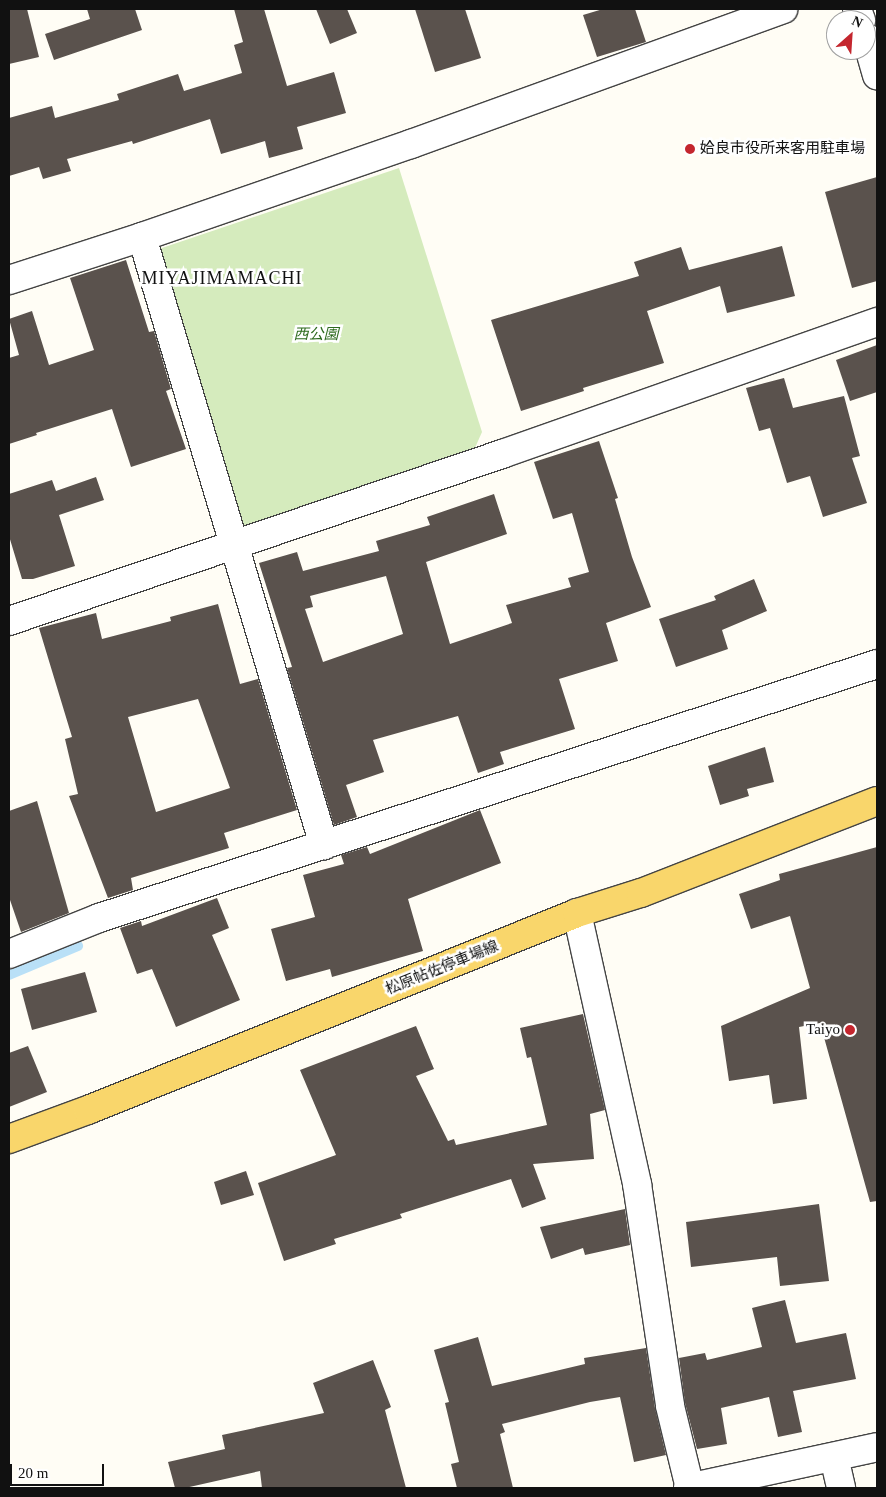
<!DOCTYPE html>
<html>
<head>
<meta charset="utf-8">
<style>
  body { margin:0 }
  #map { position:relative; width:886px; height:1497px; overflow:hidden; background:#fffdf5; font-family:"Times New Roman","Noto Sans JP",serif }
  div>[style] { position:absolute }
  .green>* { inset:0; background:#d5ebbd }
  .stream>* { height:10px; margin:-5px; padding:0 5px; transform-origin:5px; border-radius:5px; background:#b9e0f7 }
  .building>* { inset:0; background:#5a524d }
  .roads { filter:drop-shadow(1px 0 #444) drop-shadow(-1px 0 #444) drop-shadow(0 1px #444) drop-shadow(0 -1px #444) }
  .minor>* { height:28px; margin:-14px; padding:0 14px; transform-origin:14px; border-radius:14px; background:#fff }
  .major>* { height:28px; margin:-14px; padding:0 14px; transform-origin:14px; border-radius:14px; background:#f9d66b }
  .dots>* { width:14px; height:14px; translate:-50% -50%; box-sizing:border-box; border:2px solid #fff; border-radius:50% }
  span { translate:-50% -50%; white-space:nowrap; text-align:center; line-height:1.15; -webkit-text-stroke:5px #fff; paint-order:stroke }
  .poi-label { font-size:15px; color:#111 }
  .left { translate:0 -50%; text-align:left }
  .right { translate:-100% -50%; text-align:right }
  .park-label { font-size:15px; color:#2f6b1f; font-style:italic }
  .street-label { font-size:15px; color:#111 }
  .quarter-label { font-size:18px; color:#111; letter-spacing:1px }
  .frame { position:absolute; inset:0; border:10px solid #111; pointer-events:none }
  .north { position:absolute; left:826px; top:10px; width:50px; height:50px; box-sizing:border-box; background:#fff; border:1px solid #a0a0a0; border-radius:50%; rotate:26deg; font-size:14px; font-weight:700; line-height:20px; text-align:center; color:#111 }
  .north::after { content:''; display:block; margin:auto; width:18px; height:22px; background:#c4262e; clip-path:polygon(50% 0,100% 100%,50% 72%,0 100%) }
  .scale { position:absolute; left:10px; top:1464px; width:94px; height:22px; box-sizing:border-box; border:2px solid #111; border-top:0; padding-left:6px; font-size:15px; line-height:18px; white-space:nowrap; color:#111; -webkit-text-stroke:4px #fff; paint-order:stroke }
</style>
</head>
<body>
<div id="map">
  <div class="green">
    <i style="clip-path:polygon(399px 168px,482px 432px,474px 450px,243px 527px,153px 251px)"></i>
  </div>
  <div class="stream">
    <i style="left:9px;top:975px;width:75px;rotate:-22.8deg"></i>
  </div>
  <div class="building">
    <i style="clip-path:polygon(9px 9px,27px 9px,39px 57px,9px 64px)"></i>
    <i style="clip-path:polygon(87px 9px,135px 9px,142px 30px,54px 60px,45px 34px,90px 19px)"></i>
    <i style="clip-path:polygon(234px 9px,264px 9px,287px 86px,334px 72px,346px 113px,297px 127px,303px 149px,269px 158px,265px 141px,221px 154px,210px 119px,133px 144px,132px 141px,67px 159px,71px 171px,43px 179px,39px 167px,9px 176px,9px 118px,52px 106px,55px 118px,119px 100px,117px 94px,178px 74px,184px 91px,242px 73px,234px 45px,243px 42px)"></i>
    <i style="clip-path:polygon(316px 9px,347px 9px,357px 33px,330px 44px)"></i>
    <i style="clip-path:polygon(415px 9px,465px 9px,481px 58px,435px 72px)"></i>
    <i style="clip-path:polygon(603px 9px,635px 9px,646px 42px,597px 57px,583px 15px)"></i>
    <i style="clip-path:polygon(877px 177px,877px 281px,852px 288px,825px 192px)"></i>
    <i style="clip-path:polygon(782px 246px,795px 296px,727px 313px,720px 286px,647px 311px,664px 363px,583px 388px,584px 391px,521px 411px,491px 320px,639px 276px,634px 262px,681px 247px,689px 270px)"></i>
    <i style="clip-path:polygon(126px 260px,149px 332px,154px 331px,171px 389px,166px 391px,186px 449px,131px 467px,112px 409px,36px 433px,37px 435px,9px 444px,9px 358px,19px 355px,9px 319px,32px 311px,49px 365px,94px 350px,70px 278px)"></i>
    <i style="clip-path:polygon(877px 345px,877px 392px,850px 401px,836px 360px)"></i>
    <i style="clip-path:polygon(784px 378px,793px 408px,844px 396px,860px 456px,852px 458px,867px 503px,823px 517px,810px 476px,787px 483px,770px 428px,759px 431px,746px 388px)"></i>
    <i style="clip-path:polygon(evenodd,599px 441px,618px 498px,615px 499px,632px 557px,651px 607px,606px 623px,618px 661px,559px 679px,575px 729px,500px 752px,504px 764px,478px 773px,458px 716px,373px 740px,384px 772px,346px 785px,357px 817px,334px 825px,287px 668px,292px 667px,259px 563px,297px 552px,303px 571px,379px 551px,376px 541px,430px 525px,427px 517px,494px 494px,507px 534px,426px 562px,450px 644px,512px 623px,506px 605px,571px 587px,568px 578px,589px 572px,572px 513px,553px 519px,534px 462px,599px 441px,386px 576px,403px 634px,323px 662px,305px 609px,313px 607px,310px 596px,386px 576px)"></i>
    <i style="clip-path:polygon(96px 477px,104px 500px,59px 515px,75px 566px,33px 579px,22px 579px,9px 536px,9px 494px,52px 480px,56px 491px)"></i>
    <i style="clip-path:polygon(754px 579px,767px 611px,722px 630px,728px 649px,676px 667px,659px 619px,716px 600px,714px 596px)"></i>
    <i style="clip-path:polygon(evenodd,218px 604px,240px 684px,258px 679px,297px 810px,224px 833px,229px 848px,131px 878px,133px 890px,108px 898px,69px 796px,78px 794px,65px 739px,72px 737px,39px 628px,96px 613px,102px 639px,171px 621px,170px 617px,218px 604px,198px 699px,230px 788px,156px 812px,128px 717px,198px 699px)"></i>
    <i style="clip-path:polygon(765px 747px,774px 782px,747px 789px,749px 796px,720px 805px,708px 766px)"></i>
    <i style="clip-path:polygon(37px 801px,69px 913px,21px 932px,9px 897px,9px 811px)"></i>
    <i style="clip-path:polygon(480px 810px,501px 863px,408px 899px,423px 951px,332px 977px,330px 969px,286px 981px,271px 929px,315px 917px,303px 875px,344px 864px,341px 855px,367px 847px,370px 854px)"></i>
    <i style="clip-path:polygon(877px 847px,877px 1201px,870px 1202px,820px 1023px,799px 1027px,807px 1099px,773px 1104px,769px 1075px,729px 1081px,721px 1026px,810px 988px,790px 916px,751px 929px,739px 894px,780px 880px,779px 874px)"></i>
    <i style="clip-path:polygon(217px 898px,229px 928px,212px 935px,240px 1000px,176px 1027px,152px 969px,137px 974px,120px 928px,141px 921px,142px 926px)"></i>
    <i style="clip-path:polygon(85px 972px,97px 1012px,32px 1030px,21px 989px)"></i>
    <i style="clip-path:polygon(583px 1014px,605px 1110px,590px 1114px,594px 1159px,533px 1164px,546px 1199px,522px 1208px,511px 1179px,400px 1214px,402px 1218px,334px 1239px,336px 1244px,284px 1261px,258px 1183px,336px 1155px,300px 1070px,416px 1026px,434px 1069px,416px 1076px,448px 1141px,454px 1139px,456px 1145px,547px 1125px,531px 1057px,527px 1058px,520px 1028px)"></i>
    <i style="clip-path:polygon(28px 1046px,47px 1092px,9px 1107px,9px 1053px)"></i>
    <i style="clip-path:polygon(246px 1171px,254px 1195px,221px 1205px,214px 1182px)"></i>
    <i style="clip-path:polygon(819px 1204px,829px 1281px,780px 1286px,777px 1257px,691px 1267px,686px 1222px)"></i>
    <i style="clip-path:polygon(625px 1209px,630px 1245px,585px 1255px,583px 1248px,551px 1259px,540px 1227px)"></i>
    <i style="clip-path:polygon(785px 1300px,796px 1343px,846px 1333px,856px 1379px,793px 1391px,802px 1432px,778px 1437px,769px 1397px,721px 1408px,727px 1444px,697px 1449px,685px 1403px,679px 1358px,705px 1353px,707px 1360px,762px 1347px,752px 1308px)"></i>
    <i style="clip-path:polygon(478px 1337px,492px 1386px,585px 1364px,584px 1358px,646px 1348px,655px 1408px,666px 1455px,634px 1462px,620px 1397px,590px 1402px,502px 1424px,505px 1432px,500px 1434px,513px 1488px,457px 1488px,451px 1464px,459px 1462px,445px 1403px,449px 1402px,434px 1350px)"></i>
    <i style="clip-path:polygon(373px 1360px,391px 1407px,385px 1410px,406px 1488px,262px 1488px,260px 1471px,185px 1488px,175px 1488px,168px 1462px,225px 1449px,222px 1435px,324px 1413px,313px 1383px)"></i>
  </div>
  <div class="roads">
    <div class="minor">
      <i style="left:857px;top:9px;width:12px;rotate:70deg"></i>
      <i style="left:866px;top:37px;width:40px;rotate:74deg"></i>
      <i style="left:142px;top:237px;width:635px;rotate:73.34deg"></i>
      <i style="left:9px;top:280px;width:140px;rotate:-17.9deg"></i>
      <i style="left:142px;top:237px;width:285px;rotate:-19.1deg"></i>
      <i style="left:411px;top:144px;width:396px;rotate:-19.9deg"></i>
      <i style="left:9px;top:621px;width:521px;rotate:-18.71deg"></i>
      <i style="left:502px;top:454px;width:398px;rotate:-19.4deg"></i>
      <i style="left:577px;top:913px;width:278px;rotate:77.5deg"></i>
      <i style="left:637px;top:1184px;width:224px;rotate:81.5deg"></i>
      <i style="left:670px;top:1406px;width:84px;rotate:76.3deg"></i>
      <i style="left:9px;top:954px;width:97px;rotate:-21.8deg"></i>
      <i style="left:99px;top:918px;width:818px;rotate:-18.08deg"></i>
      <i style="left:834px;top:1457px;width:32px;rotate:77deg"></i>
      <i style="left:688px;top:1488px;width:193px;rotate:-12.2deg"></i>
    </div>
    <div class="major">
      <i style="left:9px;top:1139px;width:84px;rotate:-20.2deg"></i>
      <i style="left:88px;top:1110px;width:527px;rotate:-21.94deg"></i>
      <i style="left:577px;top:913px;width:67px;rotate:-17.4deg"></i>
      <i style="left:641px;top:893px;width:253px;rotate:-21.3deg"></i>
    </div>
  </div>
  <div class="dots">
    <i style="left:690px;top:149px;background:#c4262e"></i>
    <i style="left:850px;top:1030px;background:#c4262e"></i>
  </div>
  <div class="poi-label">
    <span class="left" style="left:700px;top:149px">姶良市役所来客用駐車場</span>
    <span class="right" style="left:840px;top:1030px">Taiyo</span>
  </div>
  <div class="park-label">
    <span style="left:316px;top:335px">西公園</span>
  </div>
  <div class="street-label">
    <span style="left:442px;top:968px;rotate:-22deg">松原帖佐停車場線</span>
  </div>
  <div class="quarter-label">
    <span style="left:222px;top:278px">MIYAJIMAMACHI</span>
  </div>
  <div class="frame"></div>
  <div class="north">N</div>
  <div class="scale">20 m</div>
</div>
</body>
</html>
